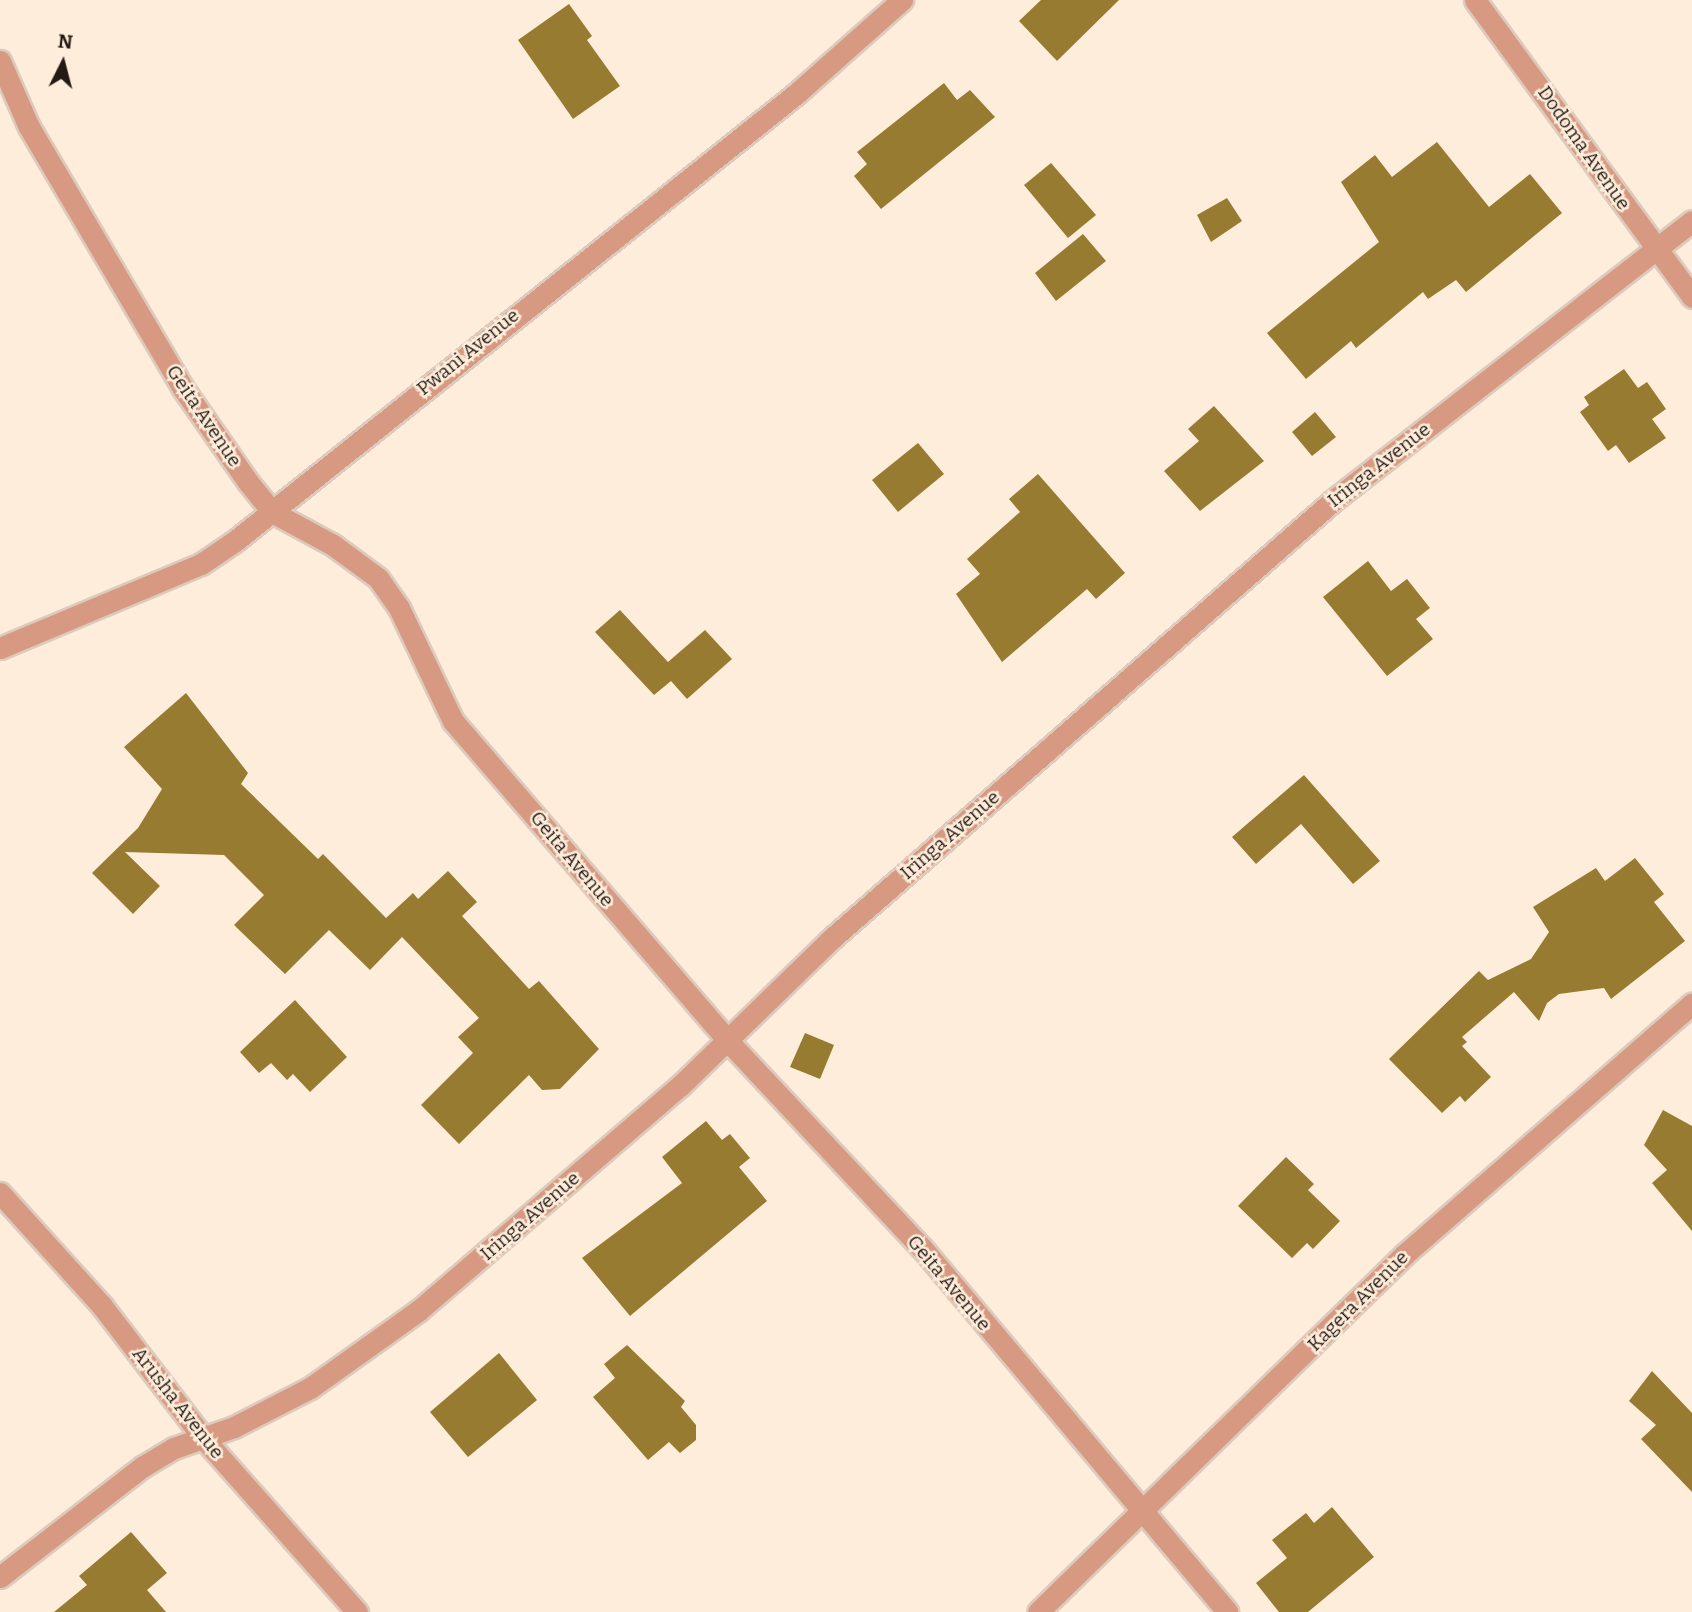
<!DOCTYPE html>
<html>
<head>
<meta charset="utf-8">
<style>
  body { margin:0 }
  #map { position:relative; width:1692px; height:1612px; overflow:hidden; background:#ffeddc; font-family:Bitter,serif }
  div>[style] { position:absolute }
  .building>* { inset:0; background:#967b30 }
  .roads { filter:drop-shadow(2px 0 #dccbbc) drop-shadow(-2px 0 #dccbbc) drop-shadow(0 2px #dccbbc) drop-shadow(0 -2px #dccbbc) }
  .minor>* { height:21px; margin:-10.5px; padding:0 10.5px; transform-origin:10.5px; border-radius:10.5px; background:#d79981 }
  span { translate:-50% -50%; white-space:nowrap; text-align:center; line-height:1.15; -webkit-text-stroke:5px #ffeddc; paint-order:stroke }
  .street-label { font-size:19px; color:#231b13 }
  .north { position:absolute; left:28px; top:28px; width:70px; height:70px; -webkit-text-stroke:5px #ffeddc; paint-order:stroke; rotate:6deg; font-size:19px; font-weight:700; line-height:28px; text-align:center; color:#231b13 }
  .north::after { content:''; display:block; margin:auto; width:24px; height:32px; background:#231b13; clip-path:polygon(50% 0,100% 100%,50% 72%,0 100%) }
</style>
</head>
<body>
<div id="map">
  <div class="building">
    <i style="clip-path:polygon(1041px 0,1119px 0,1057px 61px,1019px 21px)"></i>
    <i style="clip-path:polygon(569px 4px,592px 36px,587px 40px,620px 86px,573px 119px,518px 40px)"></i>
    <i style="clip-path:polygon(944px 83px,957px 100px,970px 90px,995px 117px,881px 209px,854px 176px,867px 164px,857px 152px)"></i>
    <i style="clip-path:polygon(1437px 142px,1489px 207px,1530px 174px,1562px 213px,1466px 292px,1456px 280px,1428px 299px,1423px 292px,1356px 348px,1351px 341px,1306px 379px,1267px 333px,1379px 242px,1341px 182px,1375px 155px,1392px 177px)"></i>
    <i style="clip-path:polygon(1051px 163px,1096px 215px,1068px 238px,1024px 185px)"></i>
    <i style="clip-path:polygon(1227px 198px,1242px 221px,1211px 242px,1197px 215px)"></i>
    <i style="clip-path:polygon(1083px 234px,1106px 261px,1056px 301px,1035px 273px)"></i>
    <i style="clip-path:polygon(1624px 369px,1638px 388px,1647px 382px,1666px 409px,1652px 419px,1666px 438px,1629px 463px,1616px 445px,1608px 451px,1580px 412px,1589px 405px,1584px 397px)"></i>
    <i style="clip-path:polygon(1214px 406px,1264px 461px,1200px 511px,1164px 471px,1199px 441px,1188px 429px)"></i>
    <i style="clip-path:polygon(1315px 412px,1336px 437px,1312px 456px,1292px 432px)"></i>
    <i style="clip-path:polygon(918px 443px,944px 474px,898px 512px,872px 480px)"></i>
    <i style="clip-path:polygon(1038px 474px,1125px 573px,1096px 599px,1087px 589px,1002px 662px,956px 594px,980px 574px,967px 559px,1020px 512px,1009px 499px)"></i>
    <i style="clip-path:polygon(1368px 561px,1391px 591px,1407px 579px,1430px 608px,1416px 619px,1433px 639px,1387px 676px,1323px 597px)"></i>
    <i style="clip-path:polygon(620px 610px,668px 662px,705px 630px,732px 659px,687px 699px,671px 681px,654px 695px,595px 632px)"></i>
    <i style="clip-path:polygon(186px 693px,248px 773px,241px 784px,318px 859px,323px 854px,386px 918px,413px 893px,418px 899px,448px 871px,477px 902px,462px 916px,529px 989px,539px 981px,599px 1049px,560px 1089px,542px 1090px,529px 1075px,459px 1144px,421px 1105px,473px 1053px,458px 1037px,479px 1018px,402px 937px,370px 970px,329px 930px,285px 974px,234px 925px,264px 895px,224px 855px,125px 852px,160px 886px,133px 914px,92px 873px,138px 828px,162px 789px,124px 747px)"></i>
    <i style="clip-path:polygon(1304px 775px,1380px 861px,1353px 884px,1301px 824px,1256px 864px,1232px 837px)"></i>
    <i style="clip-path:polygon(1635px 858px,1664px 894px,1654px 902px,1685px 941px,1611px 999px,1604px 988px,1559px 994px,1547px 1003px,1539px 1021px,1514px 992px,1462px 1037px,1467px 1042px,1462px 1046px,1491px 1077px,1465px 1102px,1460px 1096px,1442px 1113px,1389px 1059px,1479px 971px,1488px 980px,1531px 959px,1549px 932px,1533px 907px,1596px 868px,1605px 881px)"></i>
    <i style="clip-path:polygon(295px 1000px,347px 1057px,310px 1092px,293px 1074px,287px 1080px,271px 1063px,259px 1073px,240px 1052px)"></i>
    <i style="clip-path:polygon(805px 1033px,834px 1045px,820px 1079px,790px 1067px)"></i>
    <i style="clip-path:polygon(1663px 1110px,1692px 1126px,1692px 1231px,1652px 1183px,1667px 1170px,1644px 1145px)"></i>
    <i style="clip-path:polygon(706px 1121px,722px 1140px,730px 1134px,750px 1158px,739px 1167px,767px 1201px,630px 1316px,582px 1258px,682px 1183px,662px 1157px)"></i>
    <i style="clip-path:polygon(1286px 1157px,1314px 1184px,1308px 1190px,1340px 1221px,1313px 1249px,1307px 1243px,1292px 1258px,1238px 1206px)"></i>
    <i style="clip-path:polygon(627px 1345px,685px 1401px,681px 1407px,696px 1425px,696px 1440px,680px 1453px,669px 1442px,648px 1460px,593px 1397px,615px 1378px,604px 1364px)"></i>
    <i style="clip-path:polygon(499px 1353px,537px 1400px,468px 1457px,430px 1412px)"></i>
    <i style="clip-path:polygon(1652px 1371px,1692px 1413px,1692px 1492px,1641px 1439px,1656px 1425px,1629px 1401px)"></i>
    <i style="clip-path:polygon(1332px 1507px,1374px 1557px,1308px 1612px,1279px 1612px,1256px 1583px,1287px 1558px,1272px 1540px,1306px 1513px,1314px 1523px)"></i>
    <i style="clip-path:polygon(131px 1532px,167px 1573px,147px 1590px,166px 1612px,54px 1612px,87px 1585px,79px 1576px)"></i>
  </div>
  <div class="roads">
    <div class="minor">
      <i style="left:1475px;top:0;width:368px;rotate:53.8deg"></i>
      <i style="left:0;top:61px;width:72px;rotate:66.3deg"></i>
      <i style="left:29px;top:127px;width:302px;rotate:59.5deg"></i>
      <i style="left:182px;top:387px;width:116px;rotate:55.2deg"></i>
      <i style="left:248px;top:482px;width:38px;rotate:51deg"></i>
      <i style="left:272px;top:512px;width:69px;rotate:28.4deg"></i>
      <i style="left:333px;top:545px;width:56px;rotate:36.3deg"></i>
      <i style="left:378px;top:578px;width:37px;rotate:55deg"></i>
      <i style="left:399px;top:608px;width:125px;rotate:64.5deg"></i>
      <i style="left:453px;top:721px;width:422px;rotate:49.3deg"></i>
      <i style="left:728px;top:1041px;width:284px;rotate:46.9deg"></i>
      <i style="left:922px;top:1248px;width:475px;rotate:50deg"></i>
      <i style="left:0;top:648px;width:218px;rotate:-22.7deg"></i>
      <i style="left:201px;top:564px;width:41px;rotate:-34.1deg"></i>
      <i style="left:235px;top:541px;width:717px;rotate:-38.55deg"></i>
      <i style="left:796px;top:94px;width:142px;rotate:-41.6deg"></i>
      <i style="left:0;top:1193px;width:152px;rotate:47.9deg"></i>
      <i style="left:102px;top:1306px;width:168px;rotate:52.5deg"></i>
      <i style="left:204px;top:1439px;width:231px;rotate:48.5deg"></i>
      <i style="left:0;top:1577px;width:180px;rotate:-37.8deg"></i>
      <i style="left:142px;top:1467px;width:37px;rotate:-31deg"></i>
      <i style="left:174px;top:1448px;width:64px;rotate:-19.3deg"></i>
      <i style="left:234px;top:1427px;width:85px;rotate:-27.2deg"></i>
      <i style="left:310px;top:1388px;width:133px;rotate:-35.5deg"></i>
      <i style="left:418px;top:1311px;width:347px;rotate:-40.7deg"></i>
      <i style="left:681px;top:1085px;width:208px;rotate:-44.2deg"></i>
      <i style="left:830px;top:940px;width:670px;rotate:-41.13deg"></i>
      <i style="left:1335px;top:499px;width:452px;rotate:-37.9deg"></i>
      <i style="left:1038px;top:1612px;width:513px;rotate:-44.29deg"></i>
      <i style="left:1405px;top:1254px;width:381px;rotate:-41.1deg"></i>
    </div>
  </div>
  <div class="street-label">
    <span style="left:1584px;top:148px;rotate:55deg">Dodoma Avenue</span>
    <span style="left:468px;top:352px;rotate:-39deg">Pwani Avenue</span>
    <span style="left:204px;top:416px;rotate:56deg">Geita Avenue</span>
    <span style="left:1379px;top:465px;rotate:-38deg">Iringa Avenue</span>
    <span style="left:950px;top:835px;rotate:-41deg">Iringa Avenue</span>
    <span style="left:572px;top:859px;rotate:50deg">Geita Avenue</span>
    <span style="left:530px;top:1216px;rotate:-41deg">Iringa Avenue</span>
    <span style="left:949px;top:1283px;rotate:50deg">Geita Avenue</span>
    <span style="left:1358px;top:1301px;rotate:-45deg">Kagera Avenue</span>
    <span style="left:178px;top:1403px;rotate:52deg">Arusha Avenue</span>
  </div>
  <div class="north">N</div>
</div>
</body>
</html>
